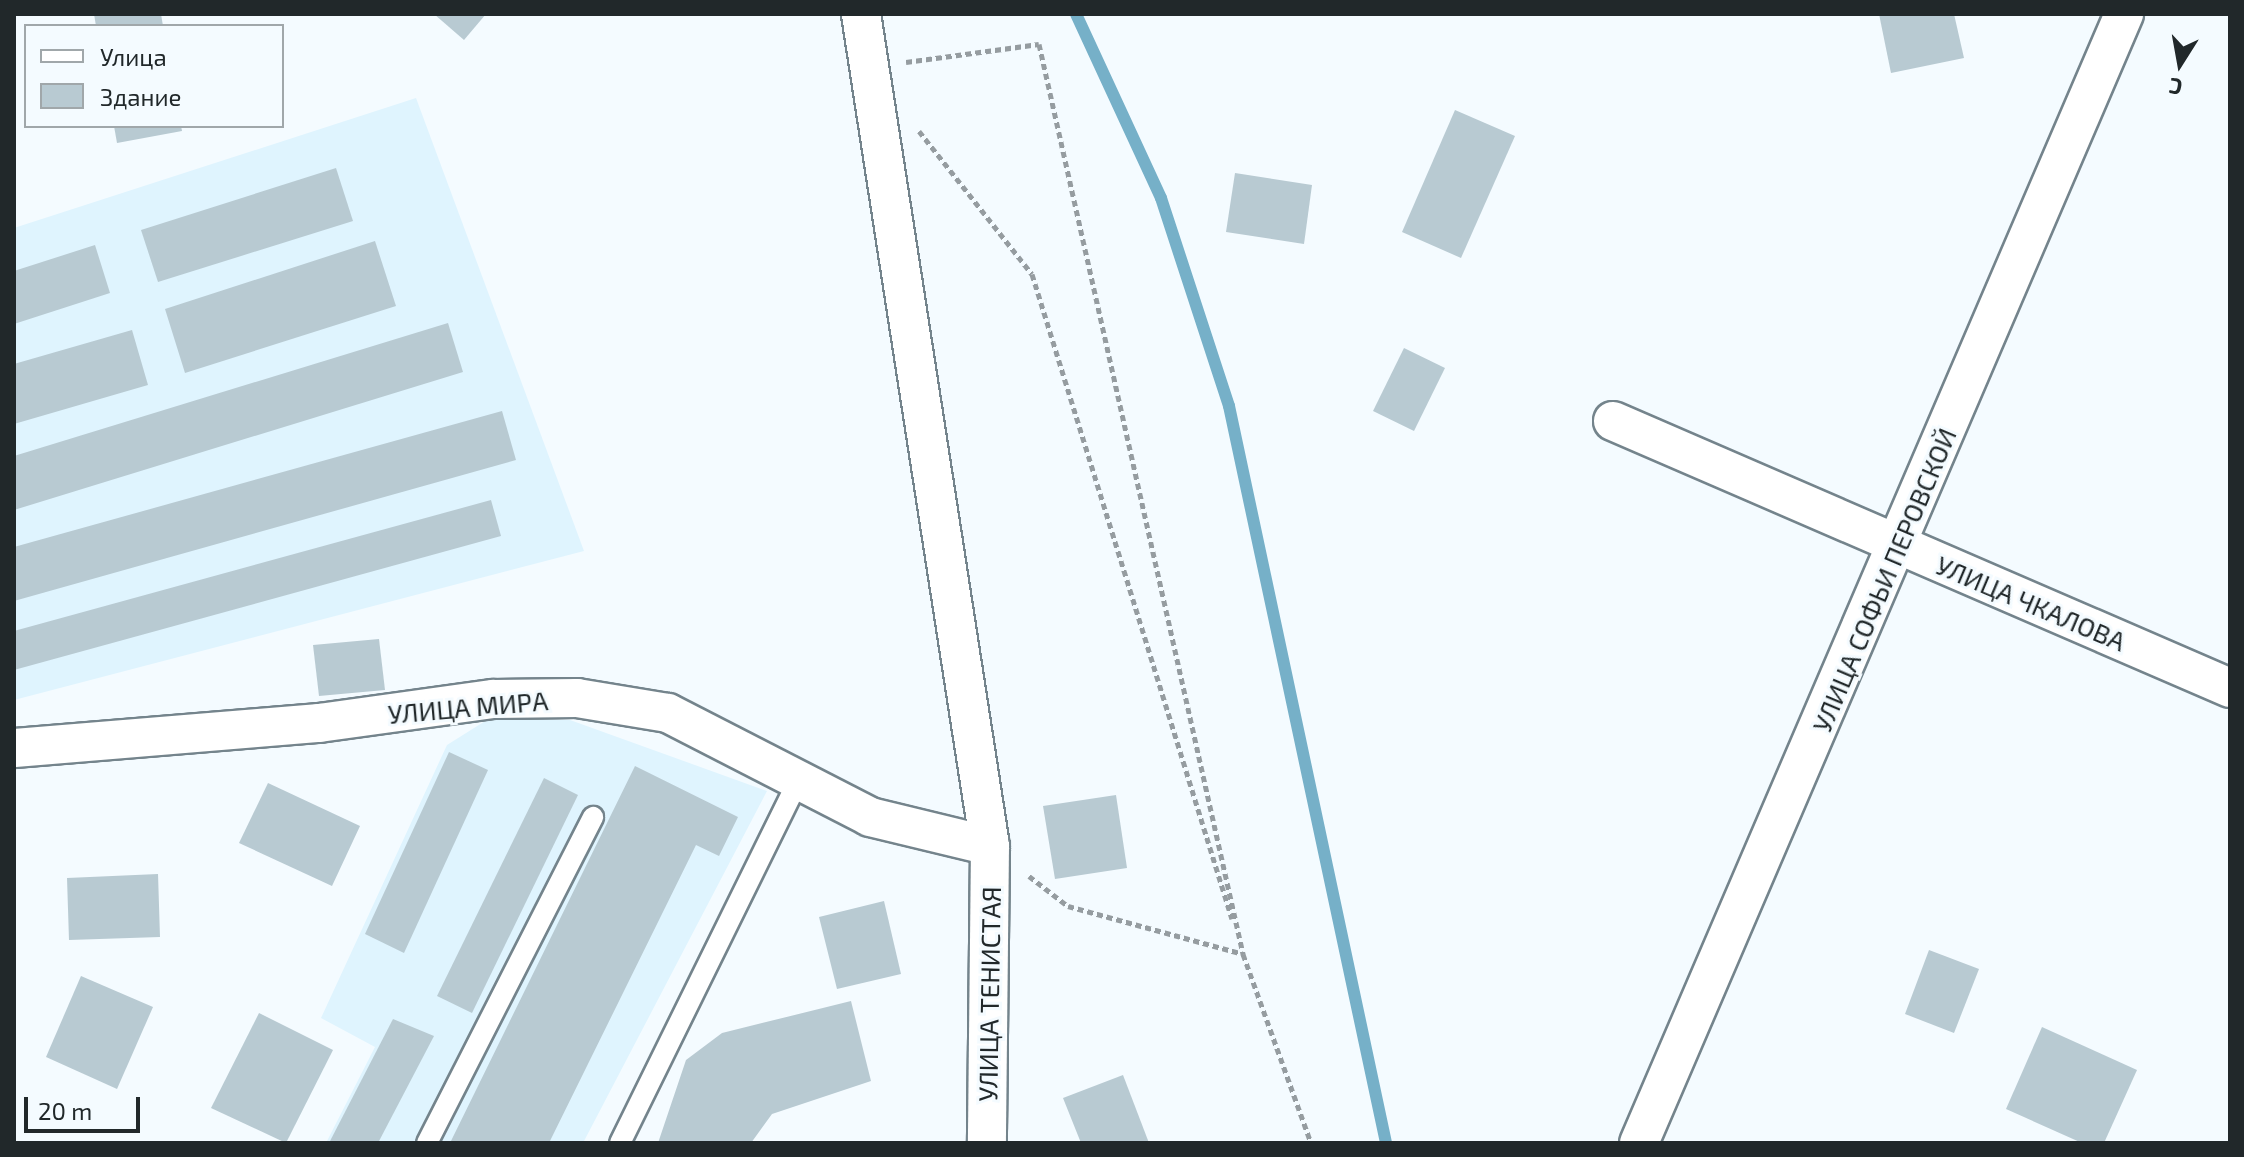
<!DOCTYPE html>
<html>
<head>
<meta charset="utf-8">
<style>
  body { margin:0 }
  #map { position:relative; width:2244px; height:1157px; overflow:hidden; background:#f4fbff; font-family:"Exo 2",sans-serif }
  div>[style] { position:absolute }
  .built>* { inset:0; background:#dff4fe }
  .stream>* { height:12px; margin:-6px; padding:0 6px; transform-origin:6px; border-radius:6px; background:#76b0c8 }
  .building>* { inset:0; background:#b8cad2 }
  .path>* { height:5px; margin-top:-2.5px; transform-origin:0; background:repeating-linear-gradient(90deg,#959ca0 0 6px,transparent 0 10px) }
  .roads { filter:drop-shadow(2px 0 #74848c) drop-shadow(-2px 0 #74848c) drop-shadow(0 2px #74848c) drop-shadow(0 -2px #74848c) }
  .lane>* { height:20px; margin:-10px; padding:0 10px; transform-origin:10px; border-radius:10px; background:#fff }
  .street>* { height:38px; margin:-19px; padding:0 19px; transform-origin:19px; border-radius:19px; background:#fff }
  span { translate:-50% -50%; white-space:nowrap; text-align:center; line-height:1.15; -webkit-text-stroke:6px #f4fbff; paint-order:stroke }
  .street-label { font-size:26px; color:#21282a }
  .frame { position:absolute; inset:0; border:16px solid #21282a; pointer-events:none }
  .legend { position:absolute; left:24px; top:24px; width:260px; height:104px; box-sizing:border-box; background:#f4fbff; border:2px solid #a0a7aa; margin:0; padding:10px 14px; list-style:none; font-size:24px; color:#21282a }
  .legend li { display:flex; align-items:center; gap:16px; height:40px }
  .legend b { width:40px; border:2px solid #a0a7aa }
  .north { position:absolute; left:2140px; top:24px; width:80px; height:80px; -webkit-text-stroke:6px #f4fbff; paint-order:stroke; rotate:191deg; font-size:22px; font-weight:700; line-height:32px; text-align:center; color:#21282a }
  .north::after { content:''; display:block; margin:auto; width:28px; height:36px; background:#21282a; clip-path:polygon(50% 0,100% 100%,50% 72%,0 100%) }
  .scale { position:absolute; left:24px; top:1097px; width:116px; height:36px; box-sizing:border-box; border:4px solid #21282a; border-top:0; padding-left:10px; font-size:24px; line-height:28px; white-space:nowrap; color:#21282a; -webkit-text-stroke:6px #f4fbff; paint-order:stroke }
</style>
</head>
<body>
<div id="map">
  <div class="built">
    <i style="clip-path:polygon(416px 98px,584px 551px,14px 700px,14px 228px)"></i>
    <i style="clip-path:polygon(490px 718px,570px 720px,767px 791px,583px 1143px,326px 1143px,375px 1047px,321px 1018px,447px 745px)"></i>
  </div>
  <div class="stream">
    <i style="left:1076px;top:14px;width:203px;rotate:65.2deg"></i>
    <i style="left:1161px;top:198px;width:219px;rotate:71.9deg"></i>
    <i style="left:1229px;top:406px;width:754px;rotate:77.97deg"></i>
  </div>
  <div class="building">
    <i style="clip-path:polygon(94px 14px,161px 14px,163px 26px,96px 26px)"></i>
    <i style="clip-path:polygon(434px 14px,486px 14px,464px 40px)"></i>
    <i style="clip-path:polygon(1879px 14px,1954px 14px,1964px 58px,1891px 73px)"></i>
    <i style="clip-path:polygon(1455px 110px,1515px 136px,1461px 258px,1402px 232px)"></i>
    <i style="clip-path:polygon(114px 126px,181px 126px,182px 131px,117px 143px)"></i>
    <i style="clip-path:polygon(336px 168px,353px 221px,158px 282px,141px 230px)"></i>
    <i style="clip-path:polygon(1235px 173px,1312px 185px,1304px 244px,1226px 232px)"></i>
    <i style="clip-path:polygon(375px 241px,396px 306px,185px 373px,165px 309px)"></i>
    <i style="clip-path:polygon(95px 245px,110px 293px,14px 324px,14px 271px)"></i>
    <i style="clip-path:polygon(448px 323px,463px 372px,14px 510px,14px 456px)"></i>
    <i style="clip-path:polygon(132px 330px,148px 385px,14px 424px,14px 364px)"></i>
    <i style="clip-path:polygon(1404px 348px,1445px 368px,1414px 431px,1373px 411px)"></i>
    <i style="clip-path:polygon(502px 411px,516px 460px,14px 601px,14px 547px)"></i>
    <i style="clip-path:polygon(491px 500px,501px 536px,14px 670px,14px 631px)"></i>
    <i style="clip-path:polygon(379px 639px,385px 690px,319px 696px,313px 645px)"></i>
    <i style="clip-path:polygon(449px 752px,488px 770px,404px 953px,365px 934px)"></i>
    <i style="clip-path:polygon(635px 766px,738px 817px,719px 856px,696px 845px,549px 1143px,450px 1143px)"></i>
    <i style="clip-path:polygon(544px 778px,578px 795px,472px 1013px,437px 996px)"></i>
    <i style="clip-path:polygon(268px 783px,360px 826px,332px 886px,239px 843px)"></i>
    <i style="clip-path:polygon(1116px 795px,1127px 868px,1055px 879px,1043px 806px)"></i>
    <i style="clip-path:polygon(158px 874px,160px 937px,69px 940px,67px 878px)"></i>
    <i style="clip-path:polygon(884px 901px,901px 974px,837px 989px,819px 917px)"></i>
    <i style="clip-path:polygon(1929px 950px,1979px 969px,1954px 1033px,1905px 1014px)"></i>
    <i style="clip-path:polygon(81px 976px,153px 1007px,117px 1089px,46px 1057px)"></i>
    <i style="clip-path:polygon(851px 1001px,871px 1081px,772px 1114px,751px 1143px,658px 1143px,686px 1060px,722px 1033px)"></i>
    <i style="clip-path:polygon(259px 1013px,333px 1050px,286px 1143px,211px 1108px)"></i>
    <i style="clip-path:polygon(393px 1019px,434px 1036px,378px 1143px,329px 1143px)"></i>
    <i style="clip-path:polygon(2042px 1027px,2137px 1070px,2104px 1143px,2082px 1143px,2006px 1109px)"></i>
    <i style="clip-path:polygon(1123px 1075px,1149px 1143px,1081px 1143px,1063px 1098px)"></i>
  </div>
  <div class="path">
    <i style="left:906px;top:62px;width:134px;rotate:-7.7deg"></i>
    <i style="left:1039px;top:44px;width:933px;rotate:77.36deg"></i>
    <i style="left:919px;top:131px;width:182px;rotate:51.7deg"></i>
    <i style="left:1032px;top:274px;width:675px;rotate:72.77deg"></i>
    <i style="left:1029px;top:876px;width:49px;rotate:37.6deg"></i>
    <i style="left:1068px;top:906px;width:181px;rotate:15.3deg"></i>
    <i style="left:1243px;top:954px;width:201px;rotate:70.2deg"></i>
  </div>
  <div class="roads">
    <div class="lane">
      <i style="left:427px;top:1143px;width:366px;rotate:-63deg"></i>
      <i style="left:620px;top:1143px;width:403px;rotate:-63.8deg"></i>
    </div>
    <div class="street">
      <i style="left:861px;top:14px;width:842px;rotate:81.19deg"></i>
      <i style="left:990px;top:846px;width:297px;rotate:90.6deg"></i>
      <i style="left:1613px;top:421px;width:672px;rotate:23.4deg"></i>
      <i style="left:14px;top:748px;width:306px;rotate:-4.7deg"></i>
      <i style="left:319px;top:723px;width:176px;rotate:-7.9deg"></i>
      <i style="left:493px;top:699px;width:84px;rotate:-0.7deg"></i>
      <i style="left:577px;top:698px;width:92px;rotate:9.4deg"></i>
      <i style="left:668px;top:713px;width:227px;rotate:27.2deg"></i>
      <i style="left:870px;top:817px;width:123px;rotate:13.6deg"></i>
      <i style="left:1639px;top:1143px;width:1229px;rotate:-66.75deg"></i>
    </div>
  </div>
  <div class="street-label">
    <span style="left:1884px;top:580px;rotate:-67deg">УЛИЦА СОФЬИ ПЕРОВСКОЙ</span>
    <span style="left:2031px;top:603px;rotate:23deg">УЛИЦА ЧКАЛОВА</span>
    <span style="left:468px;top:707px;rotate:-5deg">УЛИЦА МИРА</span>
    <span style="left:989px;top:994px;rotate:-89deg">УЛИЦА ТЕНИСТАЯ</span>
  </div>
  <div class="frame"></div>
  <ul class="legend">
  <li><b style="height:10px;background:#fff"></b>Улица</li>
  <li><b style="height:22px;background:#b8cad2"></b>Здание</li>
  </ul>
  <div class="north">С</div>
  <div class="scale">20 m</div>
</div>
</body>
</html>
